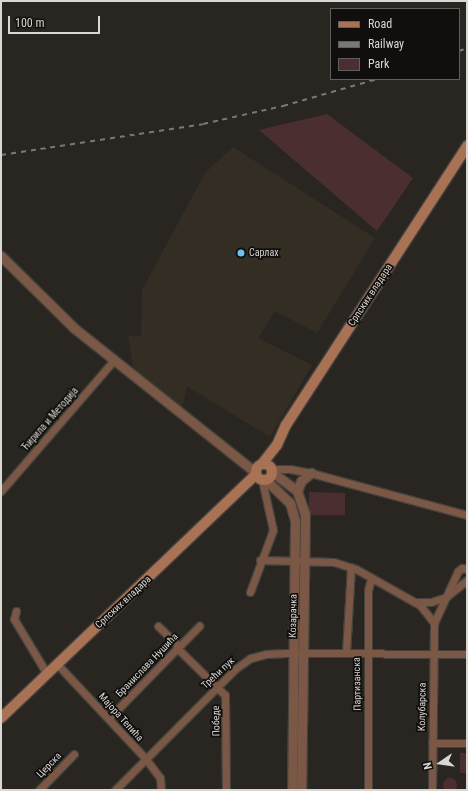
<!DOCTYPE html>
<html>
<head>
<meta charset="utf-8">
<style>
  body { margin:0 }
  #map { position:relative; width:468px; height:791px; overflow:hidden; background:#292621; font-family:"Roboto Condensed",sans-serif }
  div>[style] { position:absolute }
  .built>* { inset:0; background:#342d23 }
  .green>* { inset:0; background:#4b2e2f }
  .round { border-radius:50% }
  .roads { filter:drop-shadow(1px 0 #45423e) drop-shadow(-1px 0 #45423e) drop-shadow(0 1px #45423e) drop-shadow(0 -1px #45423e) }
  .minor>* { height:7px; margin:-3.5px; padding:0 3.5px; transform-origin:3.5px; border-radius:3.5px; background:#7a5845 }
  .tertiary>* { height:9px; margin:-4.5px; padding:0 4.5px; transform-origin:4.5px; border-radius:4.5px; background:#7a5845 }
  .secondary>* { height:10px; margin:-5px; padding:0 5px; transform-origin:5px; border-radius:5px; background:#a97255 }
  .secondary>.ring { margin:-5px; padding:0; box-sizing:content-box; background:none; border:10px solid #a97255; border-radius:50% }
  .rail>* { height:2px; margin-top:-1px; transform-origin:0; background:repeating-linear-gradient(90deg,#7a7874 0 5px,transparent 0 10px) }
  .dots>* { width:11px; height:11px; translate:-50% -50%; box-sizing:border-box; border:2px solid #110f0d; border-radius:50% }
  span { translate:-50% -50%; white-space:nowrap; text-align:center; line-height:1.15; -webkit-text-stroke:3.5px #110f0d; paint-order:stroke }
  .poi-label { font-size:10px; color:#d9d7d4 }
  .left { translate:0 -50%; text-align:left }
  .street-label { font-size:10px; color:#d9d7d4 }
  .frame { position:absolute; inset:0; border:2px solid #d9d7d4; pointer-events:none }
  .legend { position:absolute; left:330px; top:8px; width:130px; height:72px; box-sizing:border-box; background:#110f0d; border:1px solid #615f5d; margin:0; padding:5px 7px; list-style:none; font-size:12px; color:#d9d7d4 }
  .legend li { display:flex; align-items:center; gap:8px; height:20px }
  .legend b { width:20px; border:1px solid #615f5d }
  .north { position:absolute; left:420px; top:743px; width:40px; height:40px; -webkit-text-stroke:3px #110f0d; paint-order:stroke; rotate:257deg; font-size:11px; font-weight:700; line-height:16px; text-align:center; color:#d9d7d4 }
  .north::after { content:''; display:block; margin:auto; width:14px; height:18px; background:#d9d7d4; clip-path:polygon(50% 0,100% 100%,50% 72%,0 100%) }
  .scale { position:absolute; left:8px; top:16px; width:92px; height:18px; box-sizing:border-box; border:2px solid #d9d7d4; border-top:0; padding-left:5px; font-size:12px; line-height:14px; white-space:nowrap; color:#d9d7d4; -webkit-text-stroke:3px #110f0d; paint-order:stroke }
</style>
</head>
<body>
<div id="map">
  <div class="built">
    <i style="clip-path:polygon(233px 147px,375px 238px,317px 333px,275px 311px,258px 338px,312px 365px,270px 437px,187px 386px,182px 409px,134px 372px,128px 336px,141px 336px,142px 290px,205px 173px)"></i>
  </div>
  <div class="green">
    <i style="clip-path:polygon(327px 114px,413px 178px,377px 231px,259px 130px)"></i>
    <i style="clip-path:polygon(309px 492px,345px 493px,345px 515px,309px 515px)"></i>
    <i style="clip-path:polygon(460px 753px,467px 753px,467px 773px,460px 773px)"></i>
    <i class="round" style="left:443px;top:778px;width:14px;height:14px"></i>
  </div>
  <div class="roads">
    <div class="minor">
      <i style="left:272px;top:469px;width:18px"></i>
      <i style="left:290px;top:469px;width:21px;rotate:11deg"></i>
      <i style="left:311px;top:473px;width:162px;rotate:15.1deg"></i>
      <i style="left:1px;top:491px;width:173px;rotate:-49.2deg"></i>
      <i style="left:260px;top:560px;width:74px;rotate:1.5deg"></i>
      <i style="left:334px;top:562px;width:23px;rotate:18deg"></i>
      <i style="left:356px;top:569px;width:73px;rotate:29.4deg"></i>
      <i style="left:420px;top:605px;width:23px;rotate:52deg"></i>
      <i style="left:250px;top:592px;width:66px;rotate:-69.6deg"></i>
      <i style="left:273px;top:530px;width:51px;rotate:-102.4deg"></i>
      <i style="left:415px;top:602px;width:16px"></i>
      <i style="left:431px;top:602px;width:16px;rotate:-18deg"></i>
      <i style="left:446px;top:597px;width:27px;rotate:-39deg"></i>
      <i style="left:16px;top:611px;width:8px;rotate:104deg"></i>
      <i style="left:14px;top:619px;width:64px;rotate:59deg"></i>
      <i style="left:158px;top:626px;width:29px;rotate:44deg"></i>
      <i style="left:177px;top:648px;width:67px;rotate:44.4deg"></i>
      <i style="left:225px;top:695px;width:95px;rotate:89.4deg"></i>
      <i style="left:346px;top:653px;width:86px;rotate:-86.7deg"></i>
      <i style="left:57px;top:664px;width:129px;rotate:46.9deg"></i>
      <i style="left:145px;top:758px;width:25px;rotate:53deg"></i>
      <i style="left:160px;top:778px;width:12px;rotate:85deg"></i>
      <i style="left:109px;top:718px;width:129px;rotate:-45.6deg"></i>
      <i style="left:432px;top:743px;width:35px"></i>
      <i style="left:39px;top:790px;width:50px;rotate:-45.8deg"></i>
      <i style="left:115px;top:790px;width:170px;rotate:-45.2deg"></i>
      <i style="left:235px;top:669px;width:19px;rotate:-35deg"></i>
      <i style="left:251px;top:658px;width:16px;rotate:-15deg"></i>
      <i style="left:266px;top:654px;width:20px;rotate:-3deg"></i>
      <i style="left:286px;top:653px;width:181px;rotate:0.3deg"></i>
      <i style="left:368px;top:790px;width:200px;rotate:-90deg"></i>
      <i style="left:368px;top:590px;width:11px;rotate:-75deg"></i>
      <i style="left:432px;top:790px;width:167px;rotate:-89.3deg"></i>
      <i style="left:434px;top:623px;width:57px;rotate:-65.2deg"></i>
      <i style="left:458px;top:571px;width:5px;rotate:-37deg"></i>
      <i style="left:462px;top:568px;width:5px;rotate:11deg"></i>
    </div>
    <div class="tertiary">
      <i style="left:1px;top:256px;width:103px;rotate:44.6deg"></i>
      <i style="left:74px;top:328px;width:231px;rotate:38.5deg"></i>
      <i style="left:272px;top:472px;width:31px;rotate:37deg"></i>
      <i style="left:297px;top:491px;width:24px;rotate:71deg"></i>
      <i style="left:305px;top:514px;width:276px;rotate:90.8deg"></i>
      <i style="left:266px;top:480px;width:33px;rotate:44deg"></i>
      <i style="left:290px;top:503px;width:19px;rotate:74deg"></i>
      <i style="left:295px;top:521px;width:269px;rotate:90.6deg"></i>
      <i style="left:297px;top:491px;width:11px;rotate:-68deg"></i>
      <i style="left:301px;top:481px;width:13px;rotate:-39deg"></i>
    </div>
    <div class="secondary">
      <i class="ring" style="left:256px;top:464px;width:6px;height:6px"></i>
      <i style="left:262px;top:464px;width:24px;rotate:-52deg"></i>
      <i style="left:277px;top:445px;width:22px;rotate:-66deg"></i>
      <i style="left:286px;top:425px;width:333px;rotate:-57deg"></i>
      <i style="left:1px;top:718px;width:353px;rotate:-43.7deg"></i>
    </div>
  </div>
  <div class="rail">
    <i style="left:459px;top:51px;width:9px;rotate:-21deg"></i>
    <i style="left:1px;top:155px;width:204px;rotate:-8.7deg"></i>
    <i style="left:203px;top:124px;width:82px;rotate:-12.7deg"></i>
    <i style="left:283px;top:106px;width:98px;rotate:-16deg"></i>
  </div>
  <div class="dots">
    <i style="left:241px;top:253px;background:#6dc2f3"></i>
  </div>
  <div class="poi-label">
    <span class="left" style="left:249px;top:253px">Сарлах</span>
  </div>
  <div class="street-label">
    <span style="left:370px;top:295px;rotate:-57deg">Српских владара</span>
    <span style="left:50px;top:419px;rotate:-49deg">Ћирила и Методија</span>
    <span style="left:123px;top:602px;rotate:-43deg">Српских владара</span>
    <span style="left:293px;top:616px;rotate:-89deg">Козарачка</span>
    <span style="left:147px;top:665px;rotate:-46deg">Бранислава Нушића</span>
    <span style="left:218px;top:673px;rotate:-43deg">Трећи пук</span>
    <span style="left:357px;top:684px;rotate:-91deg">Партизанска</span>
    <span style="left:422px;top:707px;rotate:-89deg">Колубарска</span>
    <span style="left:121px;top:717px;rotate:48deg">Мајора Тепића</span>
    <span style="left:216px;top:721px;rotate:-91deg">Победе</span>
    <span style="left:49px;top:765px;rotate:-46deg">Церска</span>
  </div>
  <div class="frame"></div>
  <ul class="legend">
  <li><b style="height:5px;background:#a97255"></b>Road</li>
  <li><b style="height:5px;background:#7a7874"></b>Railway</li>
  <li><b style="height:11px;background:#4b2e2f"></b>Park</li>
  </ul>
  <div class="north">N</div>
  <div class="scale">100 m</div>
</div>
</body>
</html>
